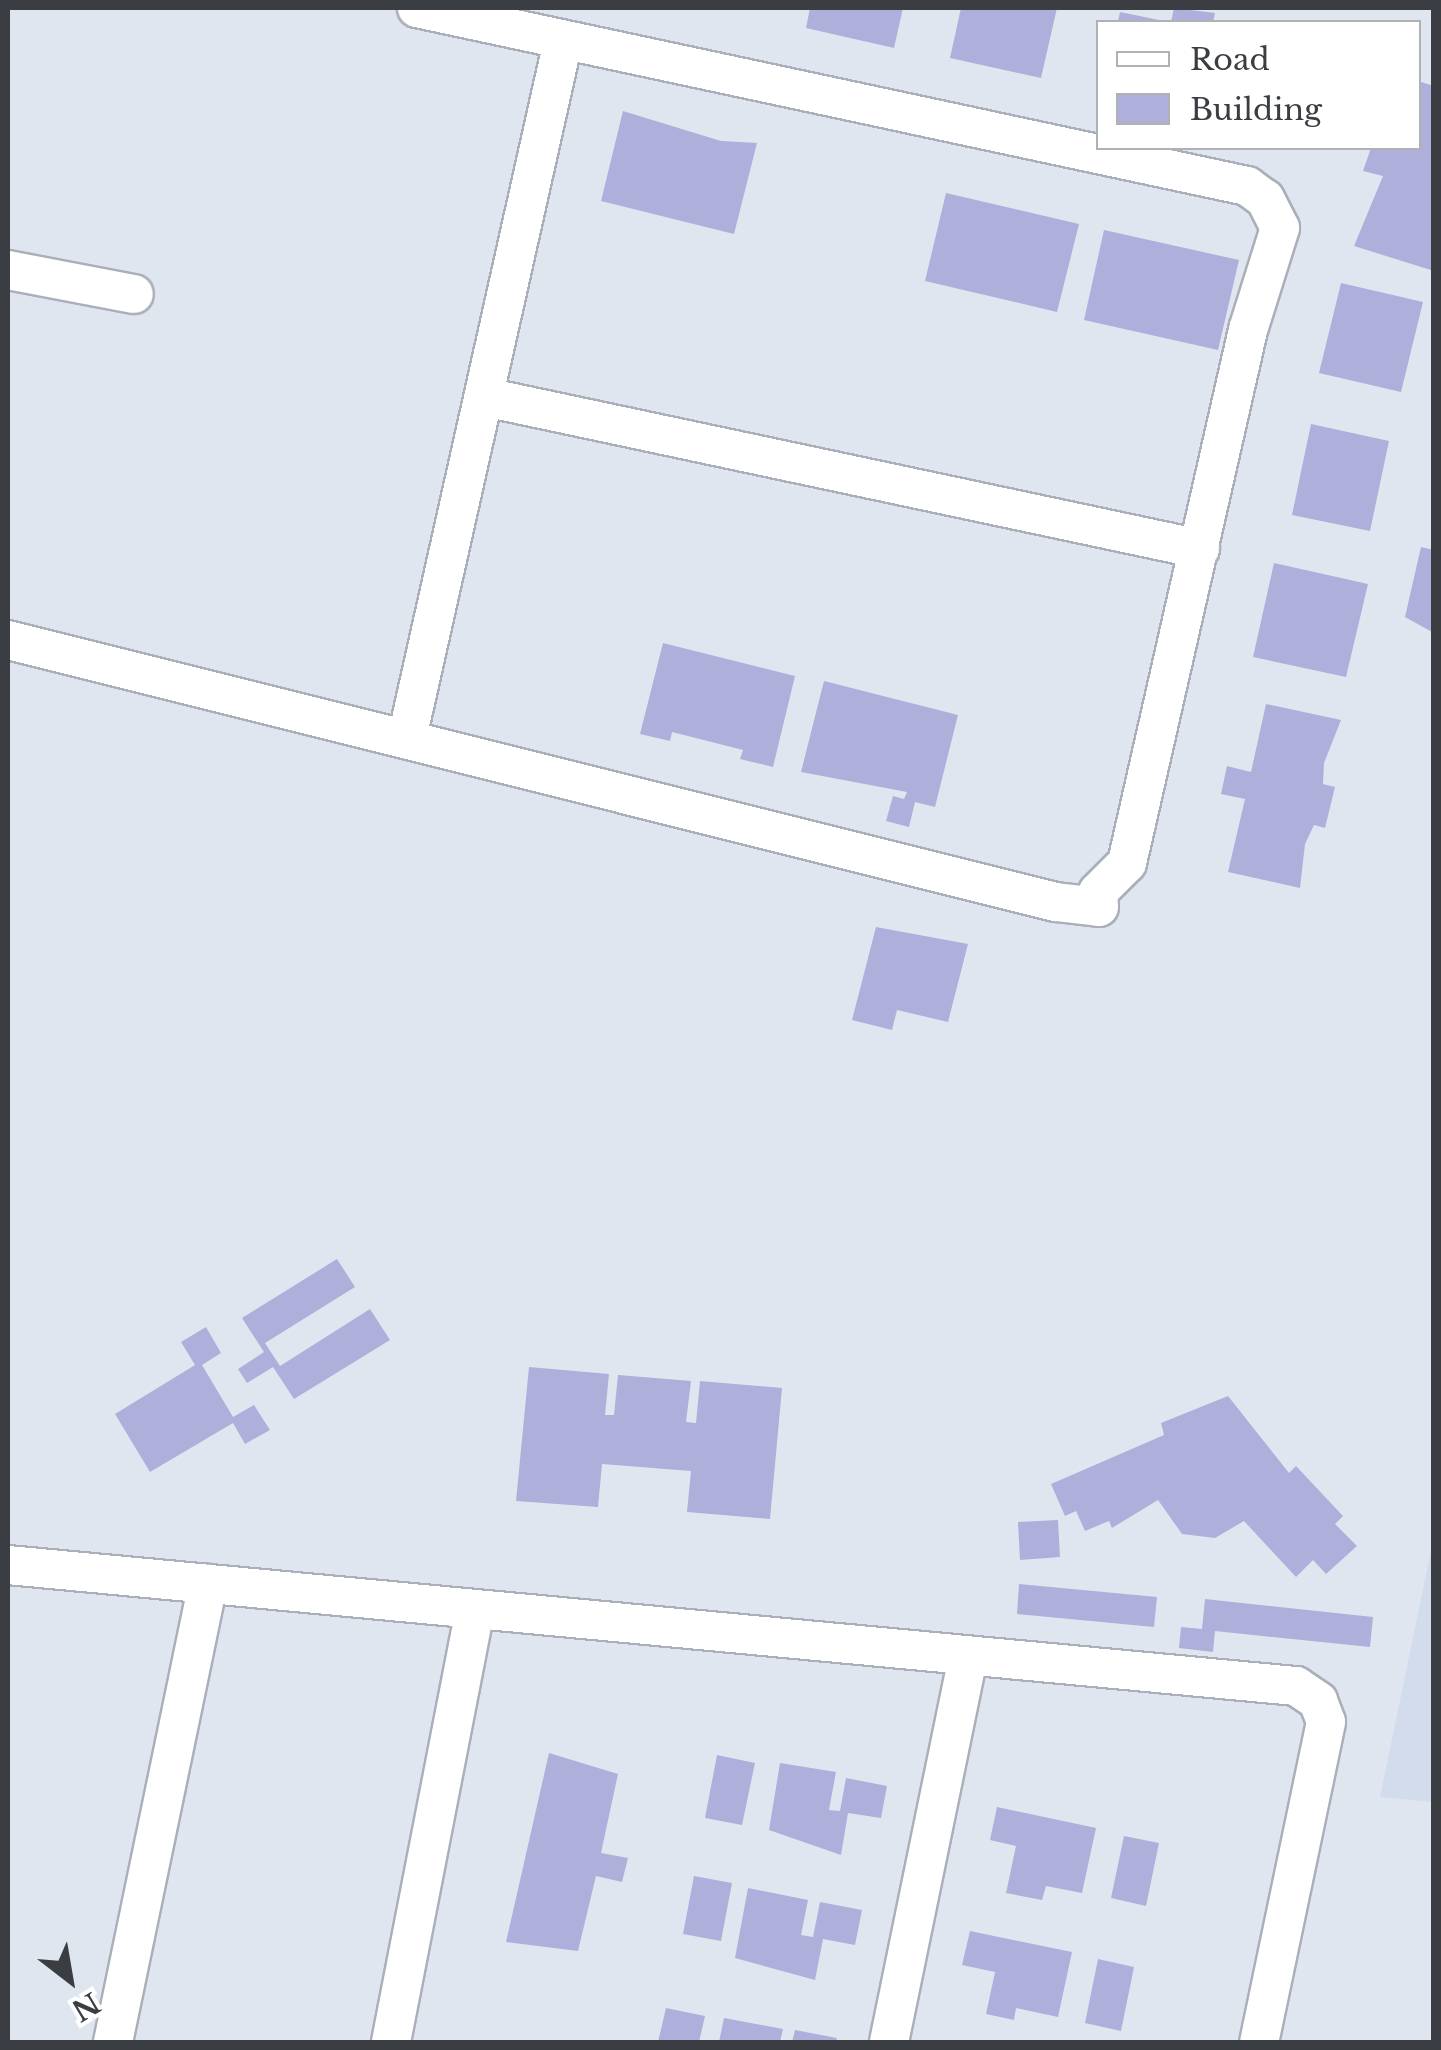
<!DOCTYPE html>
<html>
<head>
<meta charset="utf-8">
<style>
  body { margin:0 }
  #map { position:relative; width:1441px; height:2050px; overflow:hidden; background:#e0e6f0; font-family:"Libre Baskerville",serif }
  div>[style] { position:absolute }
  .built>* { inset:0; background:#d2dcec }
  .building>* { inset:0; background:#afafdb }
  .roads { filter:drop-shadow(2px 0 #aaafb9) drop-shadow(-2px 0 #aaafb9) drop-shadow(0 2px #aaafb9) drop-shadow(0 -2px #aaafb9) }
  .minor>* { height:38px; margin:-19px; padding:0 19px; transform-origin:19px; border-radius:19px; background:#fff }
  span { translate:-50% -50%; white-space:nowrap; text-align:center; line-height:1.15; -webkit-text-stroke:9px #fff; paint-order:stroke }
  .frame { position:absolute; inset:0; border:10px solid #3a3d41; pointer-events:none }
  .legend { position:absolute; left:1096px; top:20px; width:325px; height:130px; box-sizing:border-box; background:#fff; border:2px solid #b0b1b3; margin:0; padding:12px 18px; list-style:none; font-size:30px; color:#3a3d41 }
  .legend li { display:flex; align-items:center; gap:20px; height:50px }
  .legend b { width:50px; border:2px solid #b0b1b3 }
  .north { position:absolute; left:20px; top:1930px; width:100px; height:100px; -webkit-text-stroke:8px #fff; paint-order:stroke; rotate:149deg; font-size:28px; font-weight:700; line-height:40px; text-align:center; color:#3a3d41 }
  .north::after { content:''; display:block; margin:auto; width:35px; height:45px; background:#3a3d41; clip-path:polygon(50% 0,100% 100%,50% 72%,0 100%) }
</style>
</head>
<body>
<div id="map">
  <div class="built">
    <i style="clip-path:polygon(1433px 1541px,1433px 1802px,1380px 1797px)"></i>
  </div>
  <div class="building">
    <i style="clip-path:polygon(810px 8px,903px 8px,894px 48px,806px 28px)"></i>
    <i style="clip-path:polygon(961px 8px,1057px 8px,1041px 78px,950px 58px)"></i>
    <i style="clip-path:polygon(1174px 8px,1215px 13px,1213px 22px,1171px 22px)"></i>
    <i style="clip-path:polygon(1120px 12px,1164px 21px,1164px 22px,1118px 22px)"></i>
    <i style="clip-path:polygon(1418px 81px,1434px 86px,1434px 271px,1354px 246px,1383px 176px,1363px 171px,1371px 148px,1418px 148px)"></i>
    <i style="clip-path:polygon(623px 111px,721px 141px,757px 143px,734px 234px,601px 201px)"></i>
    <i style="clip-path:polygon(946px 193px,1079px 224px,1057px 312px,925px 281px)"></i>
    <i style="clip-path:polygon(1104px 230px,1239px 260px,1218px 350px,1084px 320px)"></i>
    <i style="clip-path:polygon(1341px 283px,1423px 302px,1401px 392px,1319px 373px)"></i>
    <i style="clip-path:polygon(1311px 424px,1389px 441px,1370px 531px,1292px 515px)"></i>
    <i style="clip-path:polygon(1421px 547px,1434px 550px,1434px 633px,1405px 617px)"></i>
    <i style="clip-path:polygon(1274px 563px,1368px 584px,1346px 677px,1253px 657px)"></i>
    <i style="clip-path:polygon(663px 643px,795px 676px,773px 767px,740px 759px,743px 750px,672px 732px,670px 741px,640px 734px)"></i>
    <i style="clip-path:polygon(824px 681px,958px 715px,935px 807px,915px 802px,909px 827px,886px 821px,893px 796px,904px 799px,907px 792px,801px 772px)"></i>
    <i style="clip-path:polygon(1266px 704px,1341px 720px,1324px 763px,1323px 784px,1335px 787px,1325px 828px,1314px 825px,1305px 844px,1300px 888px,1228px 872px,1245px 799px,1221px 794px,1227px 766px,1251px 772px)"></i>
    <i style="clip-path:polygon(876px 927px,968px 944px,948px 1022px,897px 1010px,892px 1030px,852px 1020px)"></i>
    <i style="clip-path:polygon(337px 1259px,355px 1287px,265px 1343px,280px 1366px,370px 1309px,390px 1340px,294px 1399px,273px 1367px,247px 1383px,238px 1369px,264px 1352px,242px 1318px)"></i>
    <i style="clip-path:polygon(206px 1327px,221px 1353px,202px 1365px,233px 1417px,254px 1405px,270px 1430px,245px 1444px,233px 1423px,150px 1472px,115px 1414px,195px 1365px,181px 1342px)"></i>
    <i style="clip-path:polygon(529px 1367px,609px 1374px,605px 1415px,614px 1415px,618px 1375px,691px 1381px,686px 1422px,696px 1423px,700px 1381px,782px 1388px,770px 1519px,687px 1512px,691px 1471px,602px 1464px,598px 1507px,516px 1501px)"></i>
    <i style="clip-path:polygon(1228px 1396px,1289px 1473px,1296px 1466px,1343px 1516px,1335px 1524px,1357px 1546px,1326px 1574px,1313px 1560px,1296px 1577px,1244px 1521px,1215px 1538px,1182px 1534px,1158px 1500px,1112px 1528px,1109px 1521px,1085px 1531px,1076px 1511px,1065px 1516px,1051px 1484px,1164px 1435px,1161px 1423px)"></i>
    <i style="clip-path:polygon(1058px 1520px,1060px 1557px,1020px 1560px,1018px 1522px)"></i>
    <i style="clip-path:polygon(1019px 1584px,1157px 1597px,1154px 1627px,1017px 1614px)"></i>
    <i style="clip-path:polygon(1205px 1599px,1373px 1617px,1370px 1647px,1215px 1631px,1213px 1652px,1179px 1648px,1181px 1627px,1202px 1629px)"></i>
    <i style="clip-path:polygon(549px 1753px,618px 1774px,601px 1853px,628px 1858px,622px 1882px,596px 1876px,578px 1951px,506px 1942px)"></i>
    <i style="clip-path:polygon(717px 1755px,755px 1763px,742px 1825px,705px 1818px)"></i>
    <i style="clip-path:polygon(780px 1763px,836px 1772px,829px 1810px,840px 1811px,846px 1778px,887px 1786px,881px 1818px,848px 1813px,841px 1855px,769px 1830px)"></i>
    <i style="clip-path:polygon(997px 1807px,1096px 1828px,1082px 1893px,1046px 1886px,1042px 1900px,1006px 1893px,1016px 1846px,990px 1840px)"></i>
    <i style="clip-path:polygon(1124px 1836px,1159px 1843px,1146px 1906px,1111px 1898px)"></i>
    <i style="clip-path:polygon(694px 1876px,732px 1883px,721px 1941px,683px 1934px)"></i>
    <i style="clip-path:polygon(748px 1888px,808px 1900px,801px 1935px,813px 1937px,820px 1902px,862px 1910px,855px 1945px,823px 1939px,815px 1980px,735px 1958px)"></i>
    <i style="clip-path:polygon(970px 1931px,1072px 1952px,1058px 2017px,1016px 2008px,1014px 2020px,986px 2014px,995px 1972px,962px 1965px)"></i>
    <i style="clip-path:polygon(1098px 1959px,1134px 1967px,1121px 2031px,1085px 2023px)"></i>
    <i style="clip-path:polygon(666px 2008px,705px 2016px,699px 2042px,658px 2042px)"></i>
    <i style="clip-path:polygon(724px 2018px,783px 2029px,780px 2042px,719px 2042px)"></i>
    <i style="clip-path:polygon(795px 2030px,837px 2038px,836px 2042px,792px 2042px)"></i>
  </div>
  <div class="roads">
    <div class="minor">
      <i style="left:8px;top:270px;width:128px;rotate:10.8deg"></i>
      <i style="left:485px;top:397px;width:731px;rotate:12deg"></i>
      <i style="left:8px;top:640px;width:1080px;rotate:14.04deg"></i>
      <i style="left:1056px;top:902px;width:43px;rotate:6.6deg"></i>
      <i style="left:1099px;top:907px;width:15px;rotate:-94deg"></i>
      <i style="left:1098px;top:892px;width:41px;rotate:-45deg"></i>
      <i style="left:1127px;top:863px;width:547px;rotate:-77.21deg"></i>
      <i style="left:1248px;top:330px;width:107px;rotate:-72.6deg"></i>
      <i style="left:1280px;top:228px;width:33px;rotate:-117deg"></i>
      <i style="left:1265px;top:199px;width:22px;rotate:-144deg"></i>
      <i style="left:1247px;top:186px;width:849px;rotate:-167.9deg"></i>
      <i style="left:407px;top:738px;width:714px;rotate:-77.38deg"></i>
      <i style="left:8px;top:1565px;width:1294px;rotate:5.37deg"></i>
      <i style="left:1296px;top:1686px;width:27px;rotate:34deg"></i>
      <i style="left:1318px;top:1701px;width:22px;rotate:69deg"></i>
      <i style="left:1326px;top:1722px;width:327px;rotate:101.8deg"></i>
      <i style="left:113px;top:2042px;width:468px;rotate:-78.3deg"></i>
      <i style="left:391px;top:2042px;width:440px;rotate:-79deg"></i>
      <i style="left:889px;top:2042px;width:392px;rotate:-78.4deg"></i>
    </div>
  </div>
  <div class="frame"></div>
  <ul class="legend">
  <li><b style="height:12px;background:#fff"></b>Road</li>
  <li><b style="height:28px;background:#afafdb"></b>Building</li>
  </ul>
  <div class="north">N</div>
</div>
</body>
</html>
